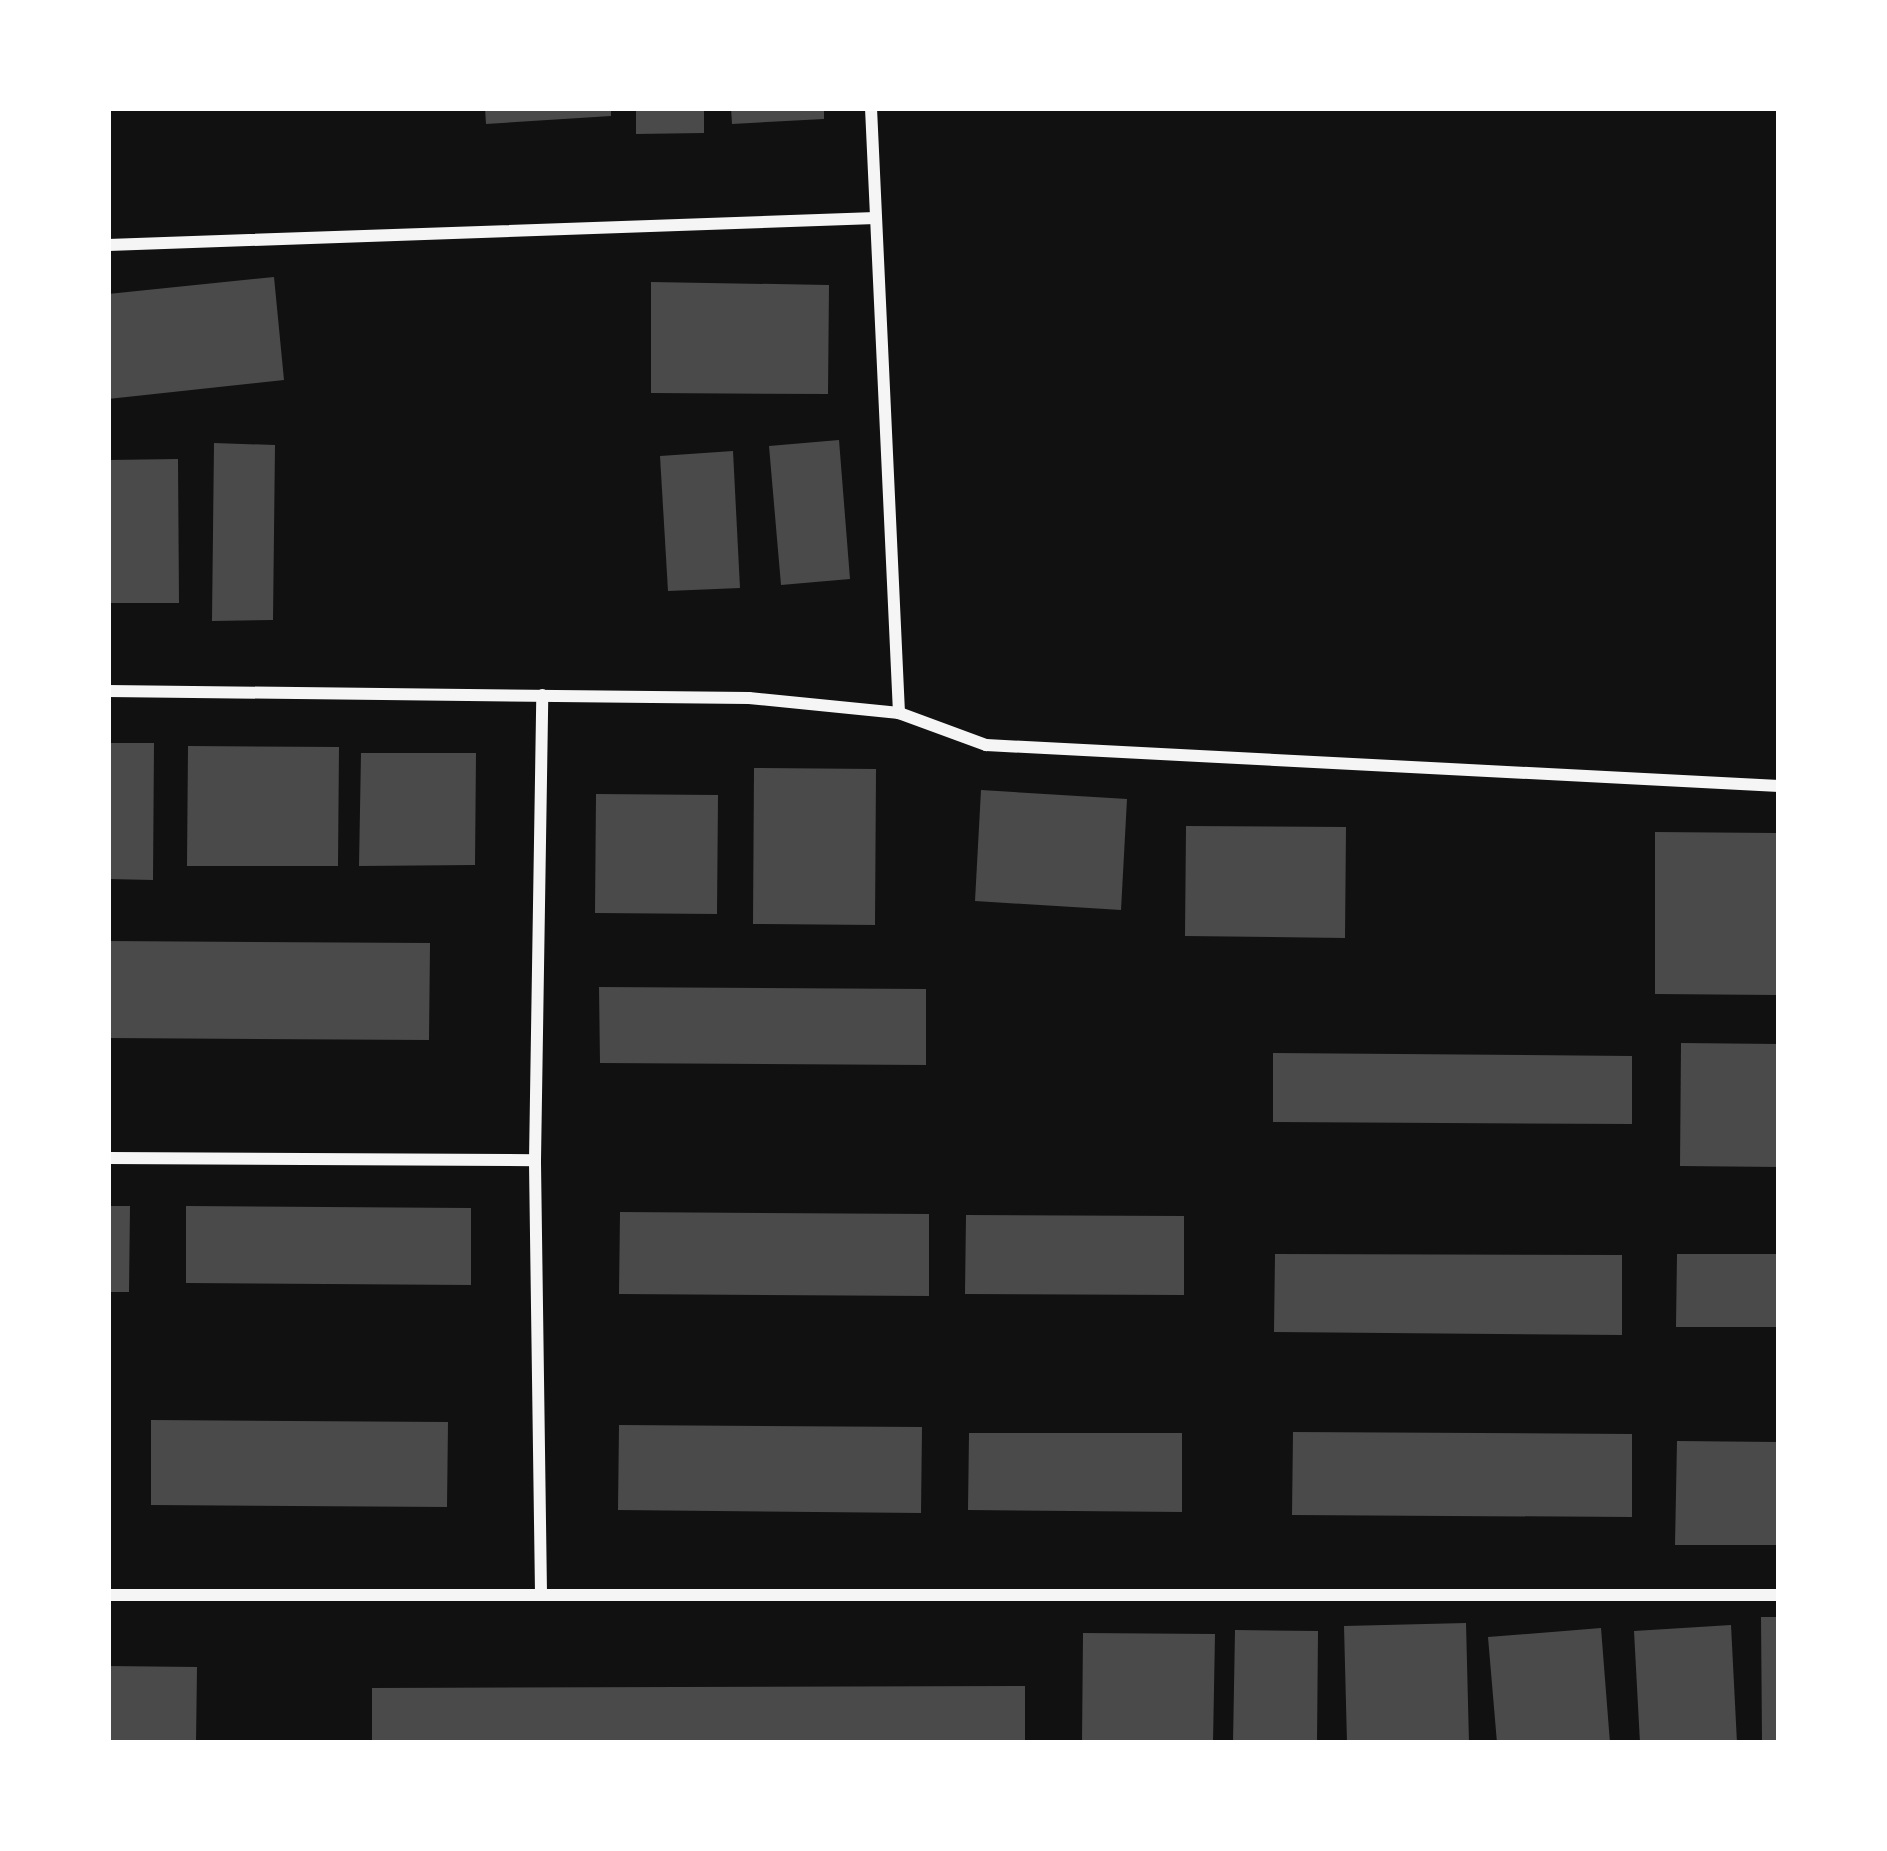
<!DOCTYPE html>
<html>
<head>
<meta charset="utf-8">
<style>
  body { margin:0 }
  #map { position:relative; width:1887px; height:1851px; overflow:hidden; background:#111; font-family:"PT Sans Narrow",sans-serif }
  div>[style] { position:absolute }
  .building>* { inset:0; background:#4a4a4a }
  .minor>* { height:12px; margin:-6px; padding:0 6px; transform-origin:6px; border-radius:6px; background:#f5f5f5 }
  span { translate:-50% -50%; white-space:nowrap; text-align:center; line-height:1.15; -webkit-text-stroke:10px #fff; paint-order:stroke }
  .frame { position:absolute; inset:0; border:111px solid #fff; pointer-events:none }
</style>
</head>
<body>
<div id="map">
  <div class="building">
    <i style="clip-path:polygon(485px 108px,611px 108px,611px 116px,486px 124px)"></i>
    <i style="clip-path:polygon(636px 108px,704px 108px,704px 133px,636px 134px)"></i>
    <i style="clip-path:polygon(731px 108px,824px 108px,824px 119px,732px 124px)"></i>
    <i style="clip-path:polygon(274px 277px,284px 380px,108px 399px,108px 294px)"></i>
    <i style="clip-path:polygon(651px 282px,829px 285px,828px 394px,651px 393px)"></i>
    <i style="clip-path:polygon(839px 440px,850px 579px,781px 585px,769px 446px)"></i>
    <i style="clip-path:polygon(214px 443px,275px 445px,273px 620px,212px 621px)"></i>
    <i style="clip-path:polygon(733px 451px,740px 588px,668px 591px,660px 456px)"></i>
    <i style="clip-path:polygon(178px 459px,179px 603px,108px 603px,108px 460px)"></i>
    <i style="clip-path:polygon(108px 743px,154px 743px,153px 880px,108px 879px)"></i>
    <i style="clip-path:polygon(188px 746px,339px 747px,338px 866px,187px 866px)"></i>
    <i style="clip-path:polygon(361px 753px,476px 753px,475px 865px,359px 866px)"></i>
    <i style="clip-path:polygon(754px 768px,876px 769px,875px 925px,753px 924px)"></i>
    <i style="clip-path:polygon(981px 790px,1127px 799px,1121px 910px,975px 901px)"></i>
    <i style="clip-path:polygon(596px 794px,718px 795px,717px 914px,595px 913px)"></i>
    <i style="clip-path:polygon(1186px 826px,1346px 827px,1345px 938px,1185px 936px)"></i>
    <i style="clip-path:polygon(1655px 832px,1776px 833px,1776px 995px,1655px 994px)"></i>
    <i style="clip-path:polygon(108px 941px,430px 943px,429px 1040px,108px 1038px)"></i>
    <i style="clip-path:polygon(599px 987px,926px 989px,926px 1065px,600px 1063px)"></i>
    <i style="clip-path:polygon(1681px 1043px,1779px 1044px,1779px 1167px,1680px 1166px)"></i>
    <i style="clip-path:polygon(1273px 1053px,1632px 1056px,1632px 1124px,1273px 1122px)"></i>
    <i style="clip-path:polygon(108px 1206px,130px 1206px,129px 1292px,108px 1292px)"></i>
    <i style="clip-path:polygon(186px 1206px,471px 1208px,471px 1285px,186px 1283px)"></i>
    <i style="clip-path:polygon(620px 1212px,929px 1214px,929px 1296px,619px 1294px)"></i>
    <i style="clip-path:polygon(966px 1215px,1184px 1216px,1184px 1295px,965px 1294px)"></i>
    <i style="clip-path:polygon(1275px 1254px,1622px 1255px,1622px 1335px,1274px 1332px)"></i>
    <i style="clip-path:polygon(1677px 1254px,1779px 1254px,1779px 1327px,1676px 1327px)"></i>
    <i style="clip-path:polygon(151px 1420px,448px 1422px,447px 1507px,151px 1505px)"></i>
    <i style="clip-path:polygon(619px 1425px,922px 1427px,921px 1513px,618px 1510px)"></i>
    <i style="clip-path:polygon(1293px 1432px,1632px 1434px,1632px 1517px,1292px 1515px)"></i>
    <i style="clip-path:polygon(969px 1433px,1182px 1433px,1182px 1512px,968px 1510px)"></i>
    <i style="clip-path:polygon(1677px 1441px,1779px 1442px,1779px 1545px,1675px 1545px)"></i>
    <i style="clip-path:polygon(1761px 1617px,1779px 1617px,1779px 1743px,1762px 1743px)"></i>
    <i style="clip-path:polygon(1466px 1623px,1469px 1743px,1347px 1743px,1344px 1626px)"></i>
    <i style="clip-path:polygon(1731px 1625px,1737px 1743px,1640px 1743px,1634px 1631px)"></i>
    <i style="clip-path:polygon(1601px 1628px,1610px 1743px,1497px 1743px,1488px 1637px)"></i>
    <i style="clip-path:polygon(1235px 1630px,1318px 1631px,1317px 1743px,1233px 1743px)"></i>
    <i style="clip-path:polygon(1083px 1633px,1215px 1634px,1213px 1743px,1082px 1743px)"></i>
    <i style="clip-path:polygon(108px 1666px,197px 1667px,196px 1743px,108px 1743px)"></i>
    <i style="clip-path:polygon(1025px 1686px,1025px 1743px,372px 1743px,372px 1688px)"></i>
  </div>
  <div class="minor">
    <i style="left:871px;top:108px;width:606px;rotate:87.35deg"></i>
    <i style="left:108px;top:245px;width:768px;rotate:-2.01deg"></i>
    <i style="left:108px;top:691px;width:641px;rotate:0.63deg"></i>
    <i style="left:749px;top:698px;width:151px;rotate:5.7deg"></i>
    <i style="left:899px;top:713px;width:93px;rotate:20.2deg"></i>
    <i style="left:986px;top:745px;width:794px;rotate:2.96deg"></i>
    <i style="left:108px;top:1158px;width:427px;rotate:0.3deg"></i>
    <i style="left:541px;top:1593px;width:433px;rotate:-90.8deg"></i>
    <i style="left:535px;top:1160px;width:465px;rotate:-89.1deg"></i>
    <i style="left:108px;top:1595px;width:1671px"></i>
  </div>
  <div class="frame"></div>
</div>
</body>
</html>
